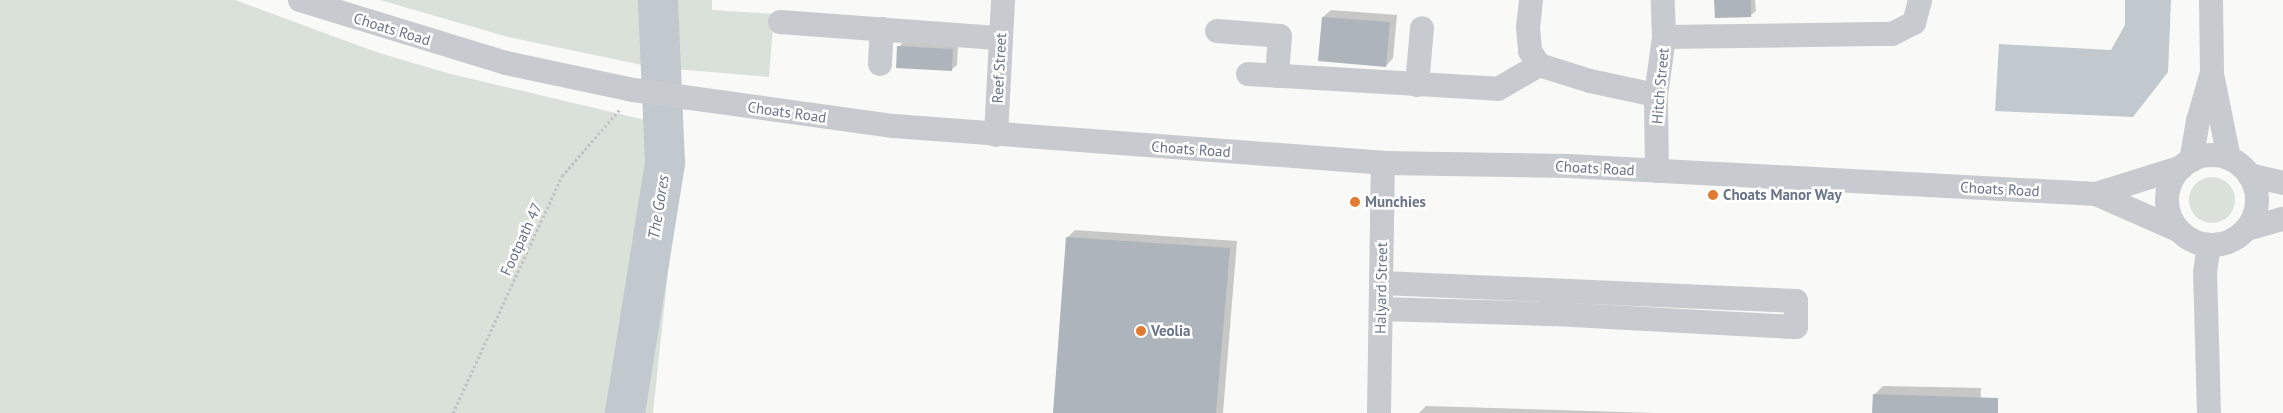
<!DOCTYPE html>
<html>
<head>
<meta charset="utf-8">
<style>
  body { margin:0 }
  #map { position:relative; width:2283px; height:413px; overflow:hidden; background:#f9f9f7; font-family:"PT Sans",sans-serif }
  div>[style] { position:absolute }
  .green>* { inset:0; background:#dae1d8 }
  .round { border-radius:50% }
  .water>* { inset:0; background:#c1c8ce }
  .shadow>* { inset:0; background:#0003 }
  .river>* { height:40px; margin:-20px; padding:0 20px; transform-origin:20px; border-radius:20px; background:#c1c8ce }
  .building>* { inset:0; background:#aeb4bc }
  .path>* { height:3px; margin-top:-1.5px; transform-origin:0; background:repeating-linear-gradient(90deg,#c1c2c5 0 2.5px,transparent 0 5px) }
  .minor>* { height:24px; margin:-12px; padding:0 12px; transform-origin:12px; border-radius:12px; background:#c7cace }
  .minor>.ring { margin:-12px; padding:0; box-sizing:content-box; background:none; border:24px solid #c7cace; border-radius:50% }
  .dots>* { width:14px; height:14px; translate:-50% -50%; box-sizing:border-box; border:2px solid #fff; border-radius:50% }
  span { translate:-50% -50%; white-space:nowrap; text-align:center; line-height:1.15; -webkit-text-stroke:5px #fff; paint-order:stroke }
  .street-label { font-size:15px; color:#697488 }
  .poi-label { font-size:15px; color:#697488; font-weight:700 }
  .left { translate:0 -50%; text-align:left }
  .water-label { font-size:16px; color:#657583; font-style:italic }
</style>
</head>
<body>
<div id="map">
  <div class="green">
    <i style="clip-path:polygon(0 0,235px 0,376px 52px,447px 73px,683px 129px,653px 413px,0 413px)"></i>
    <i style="clip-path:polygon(380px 0,712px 0,712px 10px,774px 14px,769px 77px,652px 67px,508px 37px)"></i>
    <i class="round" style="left:2189px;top:177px;width:46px;height:46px"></i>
  </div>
  <div class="water">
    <i style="clip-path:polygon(2125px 0,2171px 0,2168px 72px,2133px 117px,1995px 111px,1999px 44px,2111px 50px,2125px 25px)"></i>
  </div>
  <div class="shadow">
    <i style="clip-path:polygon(1715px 0,1755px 0,1756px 11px,1750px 16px)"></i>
    <i style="clip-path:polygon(1331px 10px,1397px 15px,1393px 58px,1386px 66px,1323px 17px)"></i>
    <i style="clip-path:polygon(904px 41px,958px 45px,957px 65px,951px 70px,899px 47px)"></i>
    <i style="clip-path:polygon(1075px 230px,1237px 241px,1223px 413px,1054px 413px,1068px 237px)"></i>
    <i style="clip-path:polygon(1883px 386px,1981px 388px,1980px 413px,1874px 413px,1874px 395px)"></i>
    <i style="clip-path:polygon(1426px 406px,1656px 413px,1419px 413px)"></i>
  </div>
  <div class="river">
    <i style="left:625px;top:413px;width:254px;rotate:-80.9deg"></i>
    <i style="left:665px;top:162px;width:162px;rotate:-92.5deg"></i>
  </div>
  <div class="building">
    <i style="clip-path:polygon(1714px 0,1751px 0,1751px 17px,1715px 18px)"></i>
    <i style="clip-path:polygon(1322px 17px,1390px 22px,1386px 67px,1318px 61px)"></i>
    <i style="clip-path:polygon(897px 46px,953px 49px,952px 71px,896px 68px)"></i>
    <i style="clip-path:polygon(1066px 237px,1230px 248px,1216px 413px,1053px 413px)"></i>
    <i style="clip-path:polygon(1873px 394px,1998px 398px,1998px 413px,1872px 413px)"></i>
  </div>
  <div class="path">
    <i style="left:453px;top:413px;width:261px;rotate:-65.3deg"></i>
    <i style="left:562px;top:176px;width:89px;rotate:-49.1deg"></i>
  </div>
  <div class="minor">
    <i style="left:300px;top:0;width:215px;rotate:17deg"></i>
    <i style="left:506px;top:63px;width:130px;rotate:12deg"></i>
    <i style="left:633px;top:90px;width:263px;rotate:7.9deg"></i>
    <i style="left:894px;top:126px;width:490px;rotate:4.3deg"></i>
    <i style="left:1383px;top:163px;width:186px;rotate:0.9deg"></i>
    <i style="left:1569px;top:166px;width:528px;rotate:3.04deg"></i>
    <i style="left:2096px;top:194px;width:90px;rotate:23.7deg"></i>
    <i style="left:1531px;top:0;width:27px;rotate:96deg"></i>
    <i style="left:1528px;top:27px;width:24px;rotate:85deg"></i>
    <i style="left:1530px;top:51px;width:17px;rotate:57deg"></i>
    <i style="left:1539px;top:65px;width:53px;rotate:17.4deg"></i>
    <i style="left:1590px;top:81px;width:67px;rotate:12deg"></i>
    <i style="left:2211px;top:0;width:74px;rotate:89.2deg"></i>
    <i style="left:2212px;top:74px;width:86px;rotate:78.6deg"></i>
    <i style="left:780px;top:22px;width:221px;rotate:4.2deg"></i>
    <i style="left:1217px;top:31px;width:63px;rotate:4.5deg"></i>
    <i style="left:1280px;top:36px;width:40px;rotate:94.3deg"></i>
    <i style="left:1664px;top:37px;width:228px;rotate:-0.8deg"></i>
    <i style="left:1892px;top:34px;width:25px;rotate:-27deg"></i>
    <i style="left:1914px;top:23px;width:24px;rotate:-75deg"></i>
    <i style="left:880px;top:64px;width:35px;rotate:-87deg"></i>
    <i style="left:1248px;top:74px;width:250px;rotate:3.4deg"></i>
    <i style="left:1498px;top:89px;width:48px;rotate:-30.3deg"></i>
    <i style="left:1417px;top:85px;width:57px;rotate:-85deg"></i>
    <i style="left:996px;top:135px;width:135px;rotate:-87deg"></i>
    <i class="ring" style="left:2167px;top:155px;width:66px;height:66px"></i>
    <i style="left:2191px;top:161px;width:41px;rotate:-80.1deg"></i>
    <i style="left:2198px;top:121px;width:47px;rotate:-73.9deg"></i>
    <i style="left:1657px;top:171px;width:76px;rotate:-90.8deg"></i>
    <i style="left:1656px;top:95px;width:59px;rotate:-82.1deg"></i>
    <i style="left:1664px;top:37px;width:37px;rotate:-92deg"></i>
    <i style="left:2249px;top:175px;width:35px;rotate:13deg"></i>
    <i style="left:2096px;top:194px;width:90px;rotate:-17.4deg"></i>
    <i style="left:2247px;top:229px;width:37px;rotate:-16deg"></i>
    <i style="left:1381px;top:309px;width:173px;rotate:1.7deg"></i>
    <i style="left:1554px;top:314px;width:242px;rotate:3.1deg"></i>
    <i style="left:1796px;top:327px;width:26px;rotate:-90deg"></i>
    <i style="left:1796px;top:301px;width:415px;rotate:-177.5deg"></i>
    <i style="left:1379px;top:413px;width:250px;rotate:-89.1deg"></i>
    <i style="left:2209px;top:413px;width:140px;rotate:-91.6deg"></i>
    <i style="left:2205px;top:273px;width:28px;rotate:-82deg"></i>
  </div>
  <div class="dots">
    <i style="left:1713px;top:195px;background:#e17b30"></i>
    <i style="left:1355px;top:202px;background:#e17b30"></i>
    <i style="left:1141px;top:331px;background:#e17b30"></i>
  </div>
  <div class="street-label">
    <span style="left:392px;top:29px;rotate:17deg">Choats Road</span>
    <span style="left:999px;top:68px;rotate:-87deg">Reef Street</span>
    <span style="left:1660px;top:86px;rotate:-85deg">Hitch Street</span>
    <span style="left:787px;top:112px;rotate:8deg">Choats Road</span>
    <span style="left:1191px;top:149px;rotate:4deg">Choats Road</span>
    <span style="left:1595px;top:168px;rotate:3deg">Choats Road</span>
    <span style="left:2000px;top:189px;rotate:3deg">Choats Road</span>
    <span style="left:521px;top:239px;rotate:-65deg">Footpath 47</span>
    <span style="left:1381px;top:288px;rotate:-89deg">Halyard Street</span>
  </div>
  <div class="poi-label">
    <span class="left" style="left:1723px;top:195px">Choats Manor Way</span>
    <span class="left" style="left:1365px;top:202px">Munchies</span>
    <span class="left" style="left:1151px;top:331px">Veolia</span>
  </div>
  <div class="water-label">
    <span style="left:658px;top:207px;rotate:-81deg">The Gores</span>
  </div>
</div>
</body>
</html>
